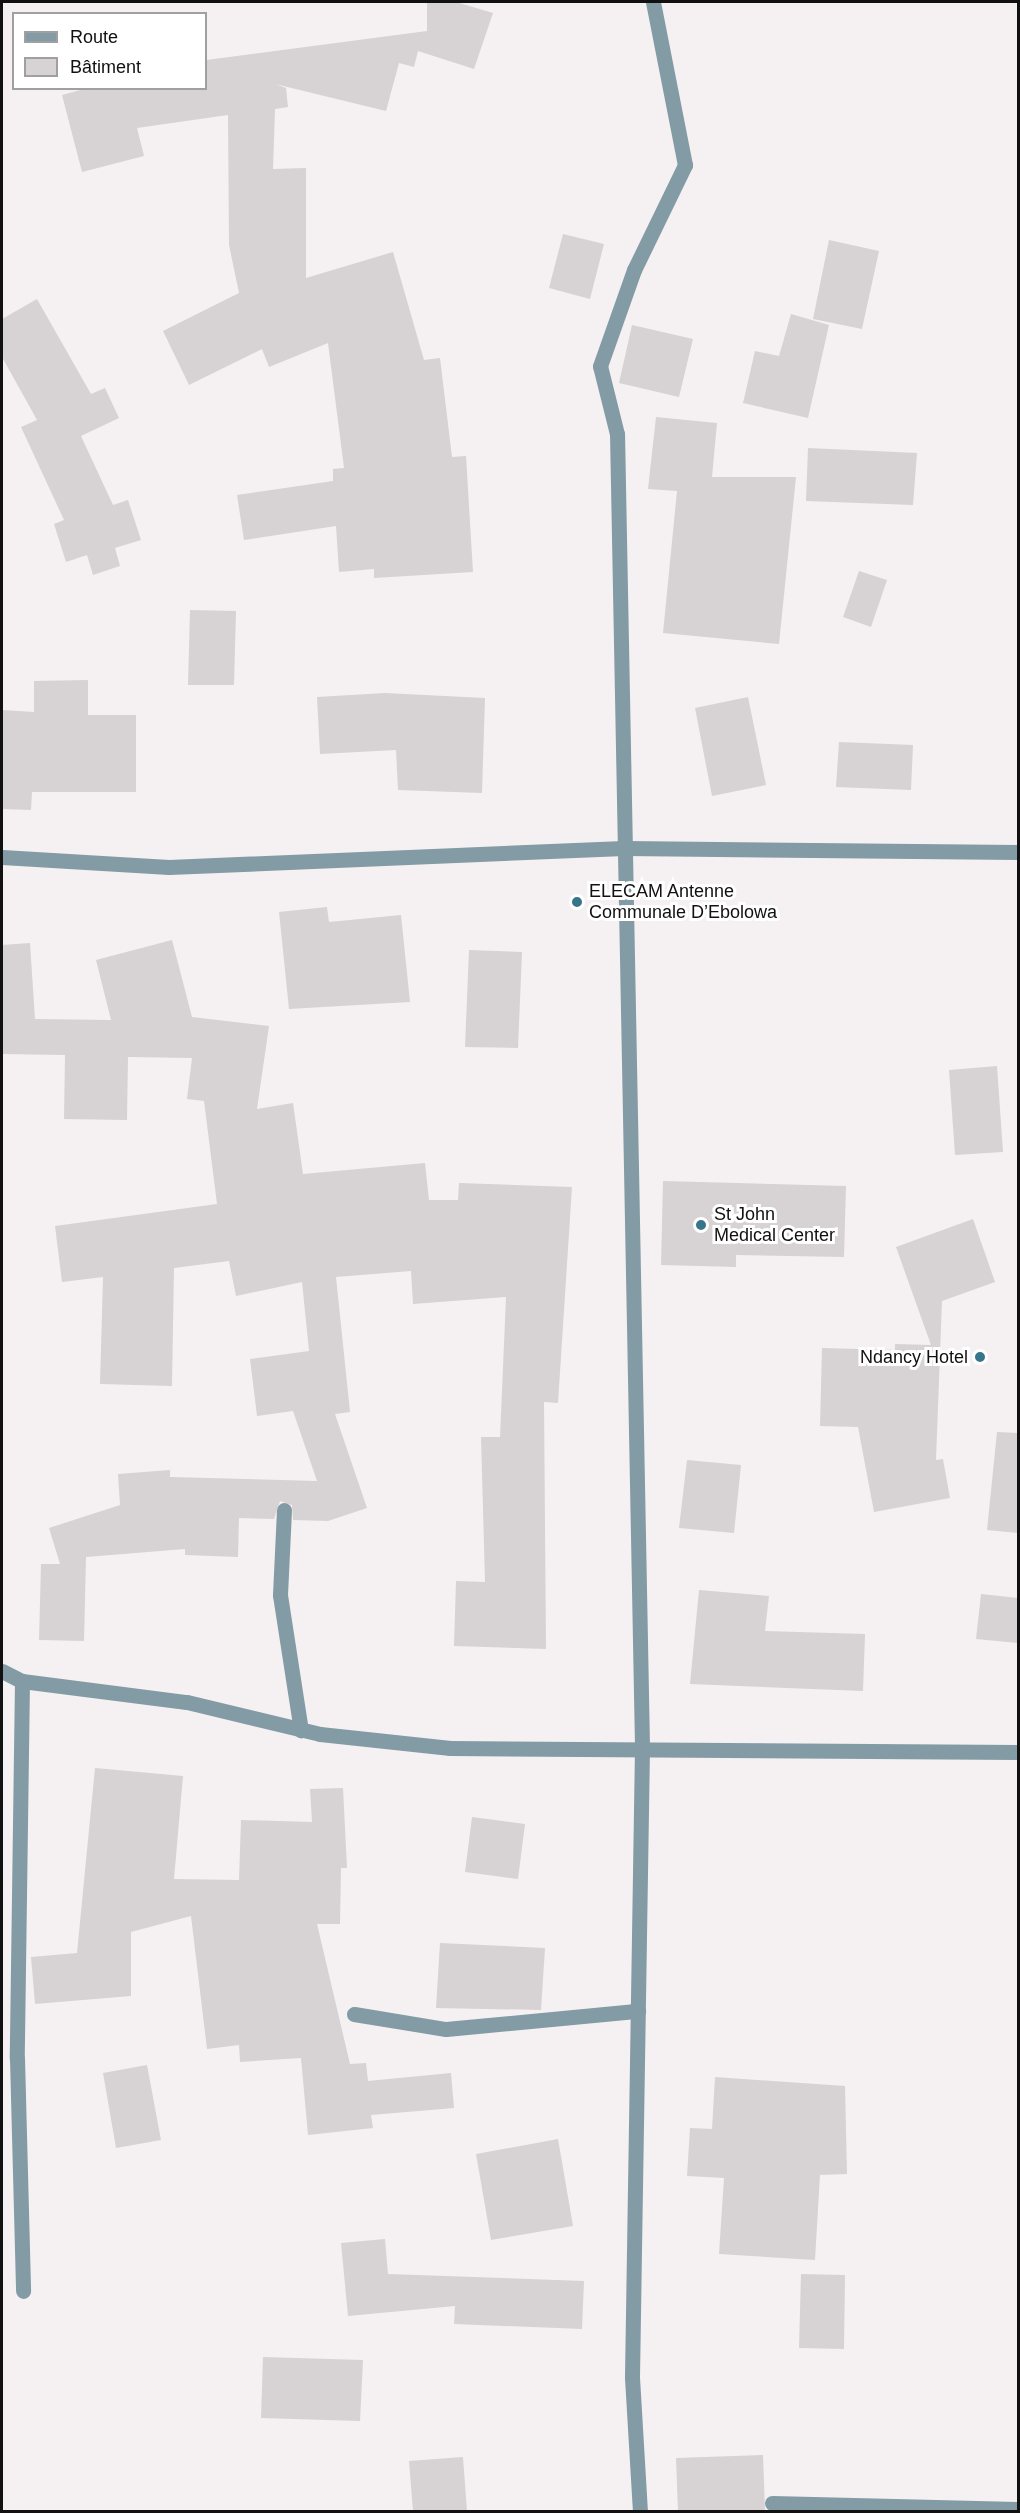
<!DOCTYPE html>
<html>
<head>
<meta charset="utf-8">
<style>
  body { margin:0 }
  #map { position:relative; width:1020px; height:2513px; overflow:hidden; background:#f5f0f2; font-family:Arial,sans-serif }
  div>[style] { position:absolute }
  .building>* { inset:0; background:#d7d2d4 }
  .minor>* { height:15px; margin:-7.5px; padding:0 7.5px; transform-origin:7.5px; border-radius:7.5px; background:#829ba4 }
  .dots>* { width:16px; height:16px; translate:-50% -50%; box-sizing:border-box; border:3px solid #fff; border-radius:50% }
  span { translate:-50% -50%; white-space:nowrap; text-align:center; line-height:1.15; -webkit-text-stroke:6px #fff; paint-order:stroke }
  .poi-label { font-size:18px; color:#121112 }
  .left { translate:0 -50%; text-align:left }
  .right { translate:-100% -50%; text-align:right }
  .frame { position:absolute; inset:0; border:3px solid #121112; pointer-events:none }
  .legend { position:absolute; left:12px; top:12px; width:195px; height:78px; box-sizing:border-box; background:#fff; border:2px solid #a0a0a0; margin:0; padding:8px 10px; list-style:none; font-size:18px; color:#121112 }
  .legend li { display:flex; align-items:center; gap:12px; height:30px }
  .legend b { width:30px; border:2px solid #a0a0a0 }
</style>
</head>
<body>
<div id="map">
  <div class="building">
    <i style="clip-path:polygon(427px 2px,456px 2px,493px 13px,474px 69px,418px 51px,414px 67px,399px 63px,386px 111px,275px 84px,286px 88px,288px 107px,275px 109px,273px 169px,306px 168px,306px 278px,393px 252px,424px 360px,440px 358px,452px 457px,466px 456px,473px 572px,374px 578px,374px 569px,339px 572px,336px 526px,244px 540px,237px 495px,333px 481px,333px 469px,344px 468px,328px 343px,269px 367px,262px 349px,189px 385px,163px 331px,239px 293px,229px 245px,228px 115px,137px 128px,144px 156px,82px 172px,62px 95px,88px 88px,206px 88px,206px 60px,427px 31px)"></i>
    <i style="clip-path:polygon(563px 234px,604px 244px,590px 299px,549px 288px)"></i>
    <i style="clip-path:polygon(829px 240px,879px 251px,862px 329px,813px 319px)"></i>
    <i style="clip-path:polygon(37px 299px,91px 394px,105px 388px,119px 418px,81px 436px,113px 505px,128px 500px,141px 540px,115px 548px,120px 566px,93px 575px,87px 555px,66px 562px,54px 524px,64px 520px,21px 427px,37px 420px,2px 357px,2px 319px)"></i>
    <i style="clip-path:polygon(791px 314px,829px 325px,808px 418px,743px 403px,755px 351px,779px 356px)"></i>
    <i style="clip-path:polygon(632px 325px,693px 339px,679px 397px,619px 383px)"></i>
    <i style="clip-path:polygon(656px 417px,717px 423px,712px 477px,796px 477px,779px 644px,663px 633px,677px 491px,648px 489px)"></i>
    <i style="clip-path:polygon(808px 448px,917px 453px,913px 505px,806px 501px)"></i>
    <i style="clip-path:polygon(859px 571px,887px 580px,871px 627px,843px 617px)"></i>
    <i style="clip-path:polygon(190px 610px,236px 611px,234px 685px,188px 685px)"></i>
    <i style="clip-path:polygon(88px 680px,88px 715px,136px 715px,136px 792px,32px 792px,31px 810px,2px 809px,2px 710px,34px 712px,34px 681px)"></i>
    <i style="clip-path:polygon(385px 693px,485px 698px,482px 793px,398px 790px,396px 750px,320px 754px,317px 697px)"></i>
    <i style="clip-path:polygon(748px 697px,766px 785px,712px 796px,695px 708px)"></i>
    <i style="clip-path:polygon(839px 742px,913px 745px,911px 790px,836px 787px)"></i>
    <i style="clip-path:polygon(327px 907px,329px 922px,401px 915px,410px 1002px,289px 1009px,279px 912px)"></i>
    <i style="clip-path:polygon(172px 940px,192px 1017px,269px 1026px,257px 1109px,293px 1103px,303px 1174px,425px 1163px,429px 1200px,458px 1200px,459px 1183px,572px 1187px,558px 1403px,544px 1402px,546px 1649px,454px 1646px,456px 1581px,485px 1582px,481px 1437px,500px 1437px,506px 1297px,413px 1304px,411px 1271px,336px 1277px,350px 1412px,335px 1414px,367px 1508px,328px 1521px,293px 1520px,292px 1505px,280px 1501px,274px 1519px,239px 1518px,238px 1557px,185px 1555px,185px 1549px,86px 1557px,84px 1641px,39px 1640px,41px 1564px,60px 1564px,49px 1528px,120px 1505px,118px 1474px,170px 1470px,170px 1477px,317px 1481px,293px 1411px,257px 1416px,250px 1359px,309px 1351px,302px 1282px,236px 1296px,229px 1261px,174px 1268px,172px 1386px,100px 1384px,103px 1277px,62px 1282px,55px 1226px,217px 1204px,204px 1101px,187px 1099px,192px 1058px,128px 1057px,127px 1120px,64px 1119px,65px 1055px,2px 1054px,2px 945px,30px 943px,35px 1019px,111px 1020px,96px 960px)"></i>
    <i style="clip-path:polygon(469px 950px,522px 952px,518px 1048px,465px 1047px)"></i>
    <i style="clip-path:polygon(997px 1066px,1003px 1152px,955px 1155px,949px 1070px)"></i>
    <i style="clip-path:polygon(663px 1181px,846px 1186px,844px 1257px,736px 1255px,736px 1267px,661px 1265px)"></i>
    <i style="clip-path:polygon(973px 1219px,995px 1282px,942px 1301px,936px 1460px,943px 1459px,950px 1498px,874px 1512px,858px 1427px,820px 1426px,822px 1348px,895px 1350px,895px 1344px,931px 1345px,896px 1247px)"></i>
    <i style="clip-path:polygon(997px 1432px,1018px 1433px,1018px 1533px,987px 1530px)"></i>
    <i style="clip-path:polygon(687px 1460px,741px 1465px,734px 1533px,679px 1528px)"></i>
    <i style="clip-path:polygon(699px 1590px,769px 1596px,765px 1631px,865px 1634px,863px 1691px,690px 1684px)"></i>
    <i style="clip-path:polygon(981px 1594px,1018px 1598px,1018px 1643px,976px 1639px)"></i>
    <i style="clip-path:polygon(95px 1768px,183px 1776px,174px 1879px,239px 1880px,241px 1820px,312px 1822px,310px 1789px,343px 1788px,347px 1868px,341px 1868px,340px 1924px,317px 1924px,350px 2064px,366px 2063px,368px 2081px,451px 2073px,454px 2108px,371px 2115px,373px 2128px,308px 2135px,301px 2058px,240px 2062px,239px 2045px,207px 2049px,191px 1916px,131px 1932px,131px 1996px,35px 2004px,31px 1957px,77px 1953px)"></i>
    <i style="clip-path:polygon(472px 1817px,525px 1824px,518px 1879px,465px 1872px)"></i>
    <i style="clip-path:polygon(440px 1943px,545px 1948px,541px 2010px,436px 2008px)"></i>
    <i style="clip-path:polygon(147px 2065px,161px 2140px,116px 2148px,103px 2073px)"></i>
    <i style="clip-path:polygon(715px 2077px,845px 2086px,847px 2174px,820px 2175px,815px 2260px,719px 2254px,724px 2178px,687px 2176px,690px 2128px,712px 2129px)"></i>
    <i style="clip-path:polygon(558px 2139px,573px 2226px,491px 2240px,476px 2154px)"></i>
    <i style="clip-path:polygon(385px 2239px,388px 2274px,584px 2281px,582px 2329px,454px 2324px,455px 2306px,348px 2316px,341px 2243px)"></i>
    <i style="clip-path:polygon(801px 2274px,845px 2275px,844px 2349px,799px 2348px)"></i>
    <i style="clip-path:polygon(263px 2357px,363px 2360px,360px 2421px,261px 2418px)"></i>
    <i style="clip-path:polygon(763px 2455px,765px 2511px,678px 2511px,676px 2458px)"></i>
    <i style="clip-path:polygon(463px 2457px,467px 2511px,413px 2511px,409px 2461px)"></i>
  </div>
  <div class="minor">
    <i style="left:2px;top:857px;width:167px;rotate:3.4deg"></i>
    <i style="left:169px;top:867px;width:455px;rotate:-2.4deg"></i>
    <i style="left:624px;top:848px;width:394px;rotate:0.6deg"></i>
    <i style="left:284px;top:1510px;width:85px;rotate:92.7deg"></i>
    <i style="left:280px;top:1595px;width:137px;rotate:81.2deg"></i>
    <i style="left:2px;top:1671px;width:22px;rotate:27deg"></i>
    <i style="left:22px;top:1681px;width:166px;rotate:7.3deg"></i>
    <i style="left:187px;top:1702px;width:137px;rotate:13.5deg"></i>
    <i style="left:320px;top:1734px;width:131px;rotate:6.1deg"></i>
    <i style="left:450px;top:1748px;width:568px;rotate:0.4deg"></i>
    <i style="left:22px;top:1681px;width:377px;rotate:90.8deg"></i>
    <i style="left:17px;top:2058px;width:233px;rotate:88.5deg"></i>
    <i style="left:354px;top:2014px;width:93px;rotate:9.3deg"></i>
    <i style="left:446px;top:2029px;width:193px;rotate:-5.4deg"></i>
    <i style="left:772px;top:2503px;width:246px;rotate:1.4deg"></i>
    <i style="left:640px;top:2512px;width:135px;rotate:-93.4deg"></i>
    <i style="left:632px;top:2377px;width:631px;rotate:-89.09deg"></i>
    <i style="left:642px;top:1746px;width:1312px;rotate:-91.09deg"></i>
    <i style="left:617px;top:434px;width:70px;rotate:-104deg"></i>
    <i style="left:600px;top:366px;width:102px;rotate:-70.5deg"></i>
    <i style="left:634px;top:270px;width:117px;rotate:-64.1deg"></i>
    <i style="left:685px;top:165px;width:166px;rotate:-101.1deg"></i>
  </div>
  <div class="dots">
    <i style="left:577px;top:902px;background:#37758a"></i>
    <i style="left:701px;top:1225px;background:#37758a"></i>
    <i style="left:980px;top:1357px;background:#37758a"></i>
  </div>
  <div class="poi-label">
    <span class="left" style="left:589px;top:902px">ELECAM Antenne<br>Communale D’Ebolowa</span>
    <span class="left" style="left:714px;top:1225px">St John<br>Medical Center</span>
    <span class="right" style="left:968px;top:1357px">Ndancy Hotel</span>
  </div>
  <div class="frame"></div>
  <ul class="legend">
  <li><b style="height:8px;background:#829ba4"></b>Route</li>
  <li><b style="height:16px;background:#d7d2d4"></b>Bâtiment</li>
  </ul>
</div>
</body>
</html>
